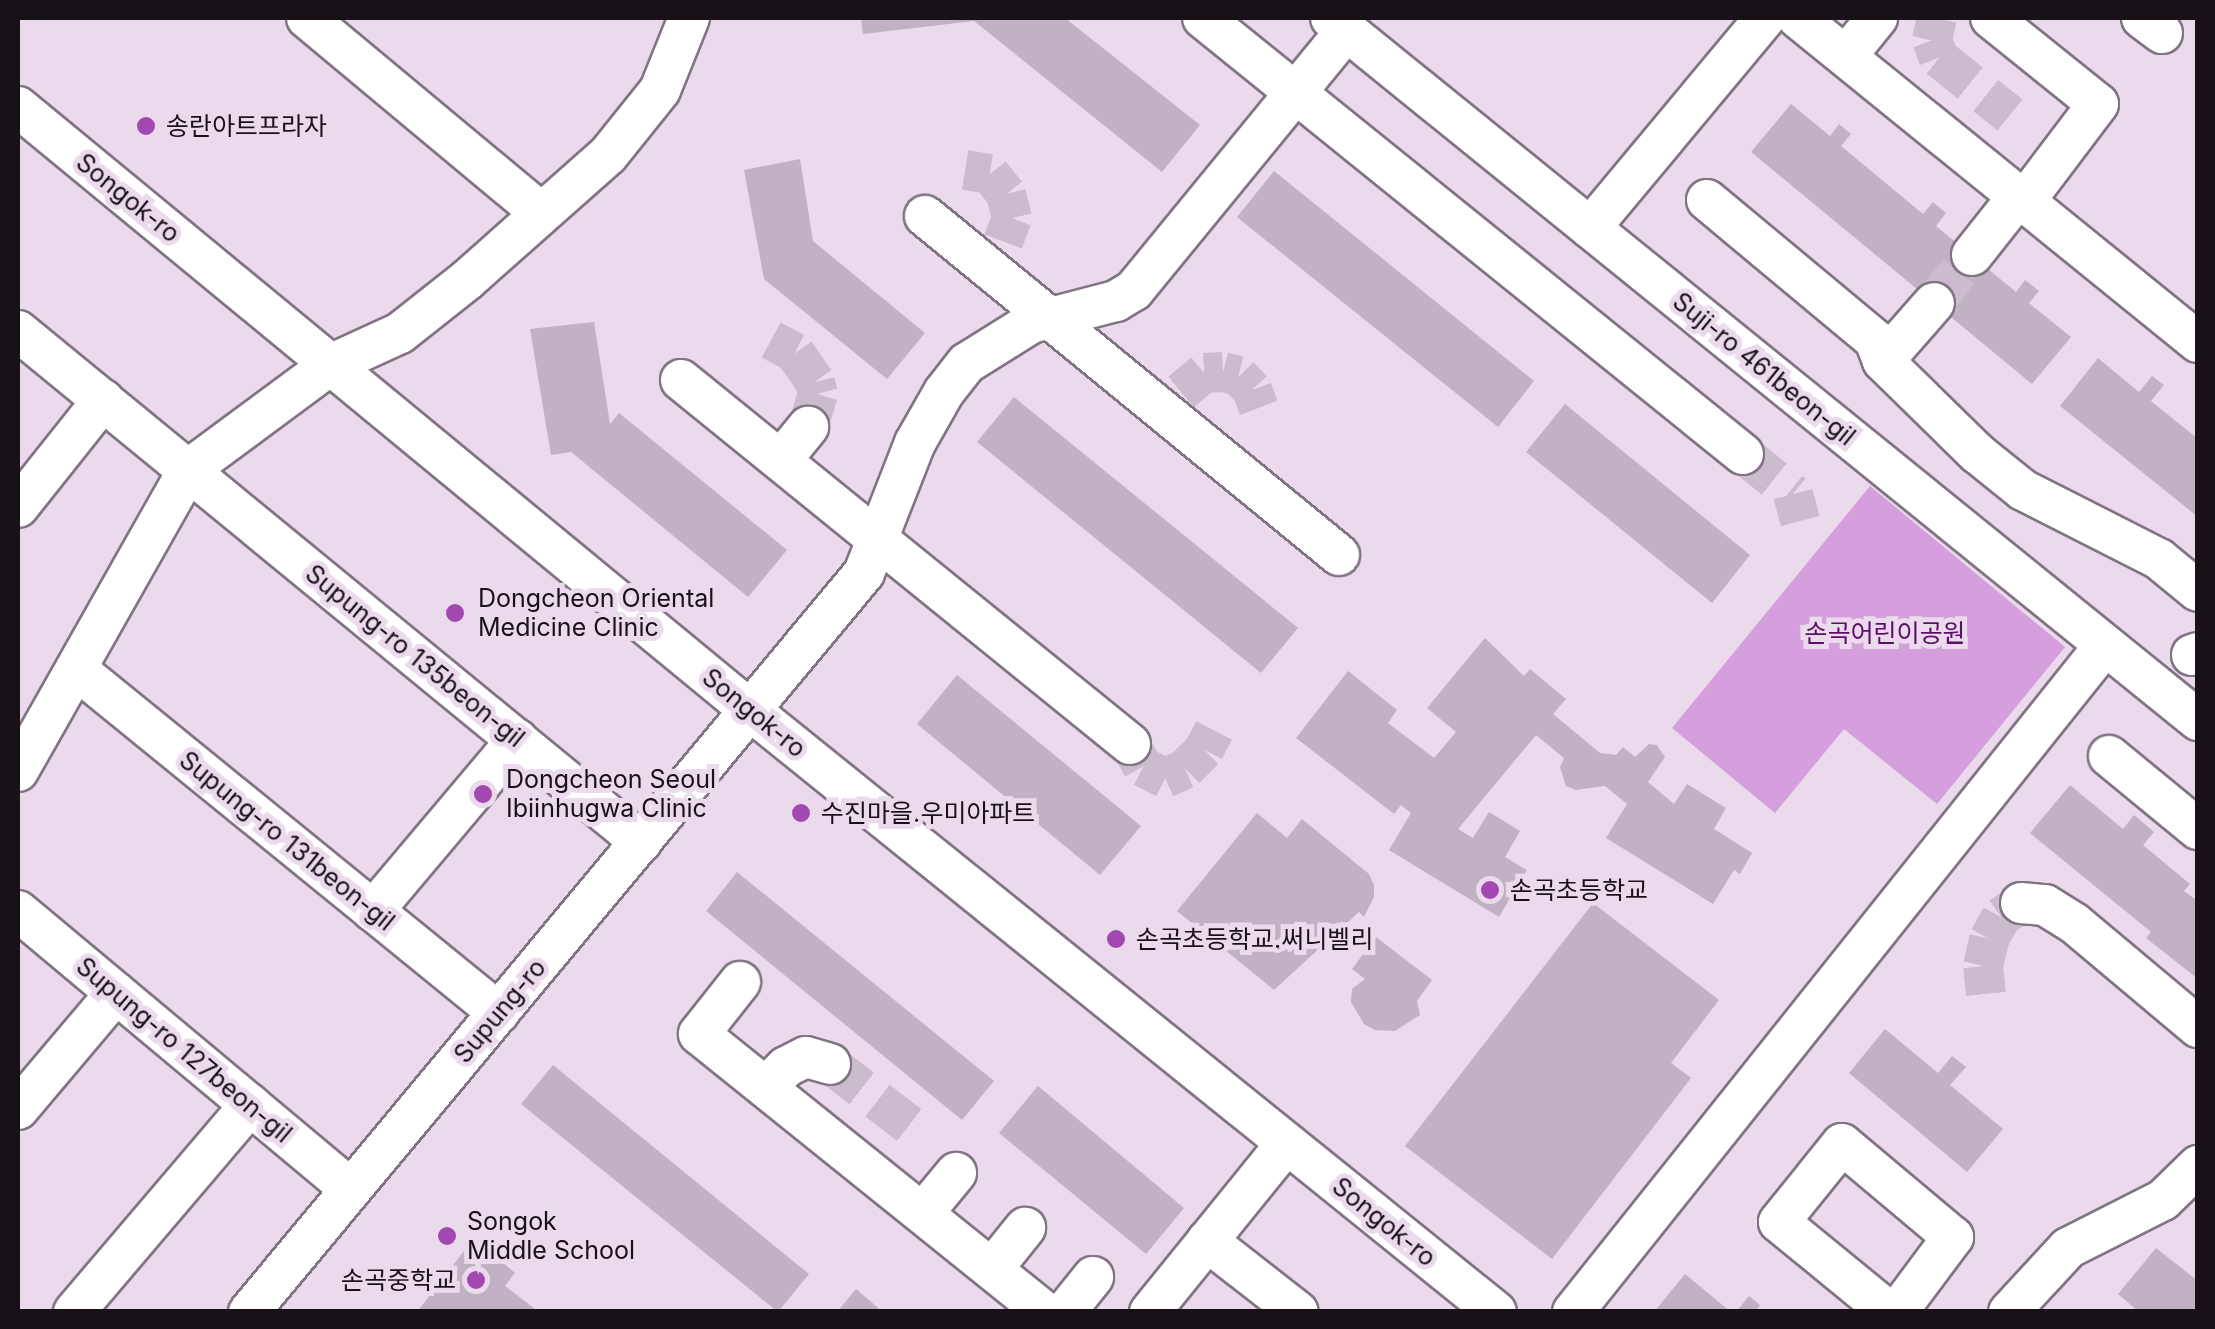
<!DOCTYPE html>
<html>
<head>
<meta charset="utf-8">
<style>
  body { margin:0 }
  #map { position:relative; width:2215px; height:1329px; overflow:hidden; background:#eadaec; font-family:Inter,"Noto Sans KR",sans-serif }
  div>[style] { position:absolute }
  .green>* { inset:0; background:#d59fdd }
  .building>* { inset:0; background:#c1b2c3 }
  .minor-tunnel>* { height:40px; margin-top:-20px; transform-origin:0; background:repeating-linear-gradient(90deg,#cabccc 0 40px,transparent 0 60px) }
  .roads { filter:drop-shadow(2px 0 #817483) drop-shadow(-2px 0 #817483) drop-shadow(0 2px #817483) drop-shadow(0 -2px #817483) }
  .minor>* { height:40px; margin:-20px; padding:0 20px; transform-origin:20px; border-radius:20px; background:#fff }
  .dots>* { width:28px; height:28px; translate:-50% -50%; box-sizing:border-box; border:5px solid #eadaec; border-radius:50% }
  span { translate:-50% -50%; white-space:nowrap; text-align:center; line-height:1.15; -webkit-text-stroke:10px #eadaec; paint-order:stroke }
  .poi-label { font-size:25px; color:#181218 }
  .left { translate:0 -50%; text-align:left }
  .right { translate:-100% -50%; text-align:right }
  .street-label { font-size:25px; color:#181218 }
  .park-label { font-size:25px; color:#5d0d68 }
  .frame { position:absolute; inset:0; border:20px solid #181218; pointer-events:none }
</style>
</head>
<body>
<div id="map">
  <div class="green">
    <i style="clip-path:polygon(1870px 486px,2065px 647px,1937px 804px,1844px 729px,1775px 813px,1672px 728px)"></i>
  </div>
  <div class="building">
    <i style="clip-path:polygon(861px 18px,1065px 18px,1200px 125px,1162px 172px,974px 21px,863px 34px)"></i>
    <i style="clip-path:polygon(1791px 104px,1830px 136px,1839px 124px,1851px 134px,1841px 146px,1923px 214px,1933px 202px,1946px 213px,1936px 226px,2016px 292px,2025px 280px,2039px 291px,2029px 303px,2071px 337px,2032px 384px,1751px 152px)"></i>
    <i style="clip-path:polygon(800px 159px,813px 241px,925px 333px,887px 379px,764px 279px,744px 170px)"></i>
    <i style="clip-path:polygon(1274px 171px,1534px 381px,1498px 427px,1237px 217px)"></i>
    <i style="clip-path:polygon(594px 322px,610px 424px,619px 413px,787px 550px,748px 597px,571px 452px,551px 455px,530px 329px)"></i>
    <i style="clip-path:polygon(2098px 358px,2139px 392px,2152px 376px,2164px 385px,2151px 401px,2198px 439px,2198px 517px,2060px 406px)"></i>
    <i style="clip-path:polygon(1014px 397px,1298px 628px,1261px 673px,977px 442px)"></i>
    <i style="clip-path:polygon(1565px 404px,1750px 555px,1712px 603px,1526px 452px)"></i>
    <i style="clip-path:polygon(1485px 638px,1524px 676px,1530px 669px,1566px 699px,1553px 714px,1600px 753px,1616px 755px,1623px 747px,1635px 757px,1649px 744px,1657px 745px,1665px 757px,1648px 782px,1674px 804px,1687px 784px,1726px 808px,1714px 829px,1752px 853px,1740px 874px,1734px 870px,1713px 904px,1606px 838px,1627px 804px,1605px 786px,1576px 790px,1566px 786px,1560px 767px,1564px 758px,1536px 735px,1458px 829px,1473px 838px,1489px 812px,1520px 831px,1505px 857px,1527px 870px,1499px 917px,1389px 850px,1411px 813px,1401px 805px,1394px 814px,1296px 738px,1348px 671px,1397px 710px,1388px 723px,1434px 758px,1456px 732px,1427px 708px)"></i>
    <i style="clip-path:polygon(957px 675px,1141px 826px,1100px 875px,917px 724px)"></i>
    <i style="clip-path:polygon(2070px 785px,2123px 829px,2134px 815px,2154px 832px,2143px 845px,2190px 884px,2184px 891px,2198px 901px,2198px 979px,2146px 938px,2151px 932px,2030px 833px)"></i>
    <i style="clip-path:polygon(1257px 813px,1287px 838px,1302px 819px,1369px 874px,1374px 885px,1374px 897px,1364px 917px,1359px 912px,1274px 990px,1177px 911px)"></i>
    <i style="clip-path:polygon(737px 872px,994px 1081px,962px 1120px,706px 911px)"></i>
    <i style="clip-path:polygon(1593px 903px,1719px 1000px,1671px 1063px,1691px 1078px,1552px 1259px,1405px 1146px)"></i>
    <i style="clip-path:polygon(1376px 937px,1432px 980px,1417px 1001px,1420px 1015px,1395px 1031px,1375px 1030px,1364px 1024px,1351px 1002px,1352px 989px,1365px 979px,1352px 969px)"></i>
    <i style="clip-path:polygon(1885px 1029px,1938px 1073px,1952px 1056px,1966px 1067px,1950px 1085px,2003px 1129px,1967px 1172px,1849px 1073px)"></i>
    <i style="clip-path:polygon(553px 1065px,809px 1274px,778px 1312px,521px 1104px)"></i>
    <i style="clip-path:polygon(1038px 1086px,1184px 1208px,1146px 1254px,999px 1133px)"></i>
    <i style="clip-path:polygon(474px 1238px,515px 1273px,505px 1286px,539px 1312px,417px 1312px)"></i>
    <i style="clip-path:polygon(2156px 1248px,2198px 1281px,2198px 1312px,2139px 1312px,2118px 1294px)"></i>
    <i style="clip-path:polygon(1685px 1274px,1731px 1312px,1654px 1312px)"></i>
    <i style="clip-path:polygon(856px 1289px,883px 1312px,837px 1312px)"></i>
    <i style="clip-path:polygon(1749px 1296px,1760px 1305px,1755px 1312px,1736px 1312px)"></i>
  </div>
  <div class="minor-tunnel">
    <i style="left:1937px;top:18px;width:23px;rotate:103deg"></i>
    <i style="left:1932px;top:40px;width:19px;rotate:69deg"></i>
    <i style="left:1939px;top:58px;width:91px;rotate:38.8deg"></i>
    <i style="left:965px;top:170px;width:25px;rotate:9deg"></i>
    <i style="left:990px;top:174px;width:26px;rotate:51deg"></i>
    <i style="left:1006px;top:194px;width:25px;rotate:76deg"></i>
    <i style="left:1012px;top:218px;width:25px;rotate:111deg"></i>
    <i style="left:1934px;top:303px;width:61px;rotate:-51.6deg"></i>
    <i style="left:771px;top:340px;width:27px;rotate:28deg"></i>
    <i style="left:795px;top:353px;width:35px;rotate:55deg"></i>
    <i style="left:815px;top:382px;width:12px;rotate:76deg"></i>
    <i style="left:818px;top:394px;width:34px;rotate:107deg"></i>
    <i style="left:1181px;top:392px;width:30px;rotate:-40deg"></i>
    <i style="left:1204px;top:373px;width:19px;rotate:-3deg"></i>
    <i style="left:1223px;top:372px;width:16px;rotate:14deg"></i>
    <i style="left:1239px;top:376px;width:19px;rotate:47deg"></i>
    <i style="left:1252px;top:390px;width:19px;rotate:69deg"></i>
    <i style="left:1743px;top:454px;width:64px;rotate:38.7deg"></i>
    <i style="left:1793px;top:494px;width:28px;rotate:75deg"></i>
    <i style="left:1130px;top:744px;width:26px;rotate:61deg"></i>
    <i style="left:1143px;top:767px;width:25px;rotate:27deg"></i>
    <i style="left:1165px;top:778px;width:22px;rotate:-24deg"></i>
    <i style="left:1185px;top:769px;width:27px;rotate:-45deg"></i>
    <i style="left:1204px;top:750px;width:22px;rotate:-63deg"></i>
    <i style="left:1986px;top:994px;width:28px;rotate:-96deg"></i>
    <i style="left:1983px;top:966px;width:28px;rotate:-77deg"></i>
    <i style="left:1989px;top:939px;width:25px;rotate:-61deg"></i>
    <i style="left:2001px;top:917px;width:24px;rotate:-35deg"></i>
    <i style="left:830px;top:1064px;width:115px;rotate:37.6deg"></i>
  </div>
  <div class="roads">
    <div class="minor">
      <i style="left:307px;top:18px;width:305px;rotate:39.8deg"></i>
      <i style="left:1203px;top:18px;width:694px;rotate:38.92deg"></i>
      <i style="left:1331px;top:18px;width:1116px;rotate:39deg"></i>
      <i style="left:1798px;top:18px;width:515px;rotate:39.01deg"></i>
      <i style="left:1991px;top:18px;width:137px;rotate:38.8deg"></i>
      <i style="left:2098px;top:104px;width:123px;rotate:127.1deg"></i>
      <i style="left:2142px;top:18px;width:25px;rotate:37deg"></i>
      <i style="left:1847px;top:55px;width:48px;rotate:-51deg"></i>
      <i style="left:18px;top:107px;width:950px;rotate:39.49deg"></i>
      <i style="left:751px;top:711px;width:957px;rotate:38.89deg"></i>
      <i style="left:1707px;top:200px;width:219px;rotate:39.8deg"></i>
      <i style="left:1875px;top:340px;width:22px;rotate:69deg"></i>
      <i style="left:1883px;top:361px;width:132px;rotate:44.4deg"></i>
      <i style="left:1977px;top:453px;width:59px;rotate:38.8deg"></i>
      <i style="left:2023px;top:490px;width:153px;rotate:26.9deg"></i>
      <i style="left:2159px;top:559px;width:50px;rotate:39.4deg"></i>
      <i style="left:925px;top:216px;width:535px;rotate:39.31deg"></i>
      <i style="left:1590px;top:228px;width:273px;rotate:-50.2deg"></i>
      <i style="left:1972px;top:255px;width:74px;rotate:-51.6deg"></i>
      <i style="left:18px;top:331px;width:806px;rotate:39.36deg"></i>
      <i style="left:1883px;top:361px;width:77px;rotate:-48.7deg"></i>
      <i style="left:681px;top:380px;width:578px;rotate:39.03deg"></i>
      <i style="left:781px;top:460px;width:43px;rotate:-50.7deg"></i>
      <i style="left:18px;top:507px;width:137px;rotate:-51.5deg"></i>
      <i style="left:2192px;top:655px;width:6px;rotate:-18deg"></i>
      <i style="left:76px;top:669px;width:545px;rotate:39.12deg"></i>
      <i style="left:2109px;top:756px;width:115px;rotate:39.4deg"></i>
      <i style="left:18px;top:771px;width:346px;rotate:-60.5deg"></i>
      <i style="left:188px;top:470px;width:177px;rotate:-36.5deg"></i>
      <i style="left:330px;top:365px;width:77px;rotate:-24.6deg"></i>
      <i style="left:400px;top:333px;width:85px;rotate:-38.3deg"></i>
      <i style="left:467px;top:280px;width:188px;rotate:-41.6deg"></i>
      <i style="left:608px;top:155px;width:83px;rotate:-51.3deg"></i>
      <i style="left:660px;top:90px;width:78px;rotate:-68.1deg"></i>
      <i style="left:2021px;top:903px;width:24px;rotate:5deg"></i>
      <i style="left:2045px;top:905px;width:34px;rotate:32deg"></i>
      <i style="left:2074px;top:923px;width:162px;rotate:40deg"></i>
      <i style="left:18px;top:911px;width:434px;rotate:39.9deg"></i>
      <i style="left:373px;top:911px;width:224px;rotate:-49.9deg"></i>
      <i style="left:740px;top:982px;width:66px;rotate:128.3deg"></i>
      <i style="left:699px;top:1034px;width:444px;rotate:38.8deg"></i>
      <i style="left:766px;top:1087px;width:28px;rotate:-45deg"></i>
      <i style="left:786px;top:1067px;width:22px;rotate:-27deg"></i>
      <i style="left:806px;top:1057px;width:25px;rotate:16deg"></i>
      <i style="left:18px;top:1109px;width:152px;rotate:-49.8deg"></i>
      <i style="left:923px;top:1213px;width:52px;rotate:-50.5deg"></i>
      <i style="left:1207px;top:1241px;width:115px;rotate:38deg"></i>
      <i style="left:992px;top:1269px;width:53px;rotate:-51.2deg"></i>
      <i style="left:74px;top:1312px;width:272px;rotate:-49.6deg"></i>
      <i style="left:249px;top:1312px;width:961px;rotate:-50.23deg"></i>
      <i style="left:864px;top:573px;width:140px;rotate:-68.6deg"></i>
      <i style="left:915px;top:443px;width:59px;rotate:-60.4deg"></i>
      <i style="left:944px;top:392px;width:37px;rotate:-52deg"></i>
      <i style="left:967px;top:363px;width:75px;rotate:-32deg"></i>
      <i style="left:1031px;top:323px;width:88px;rotate:-14.5deg"></i>
      <i style="left:1116px;top:301px;width:21px;rotate:-31deg"></i>
      <i style="left:1134px;top:290px;width:336px;rotate:-50.7deg"></i>
      <i style="left:1065px;top:1312px;width:45px;rotate:-51.3deg"></i>
      <i style="left:1150px;top:1312px;width:216px;rotate:-51deg"></i>
      <i style="left:1573px;top:1312px;width:853px;rotate:-51.42deg"></i>
      <i style="left:1889px;top:1312px;width:142px;rotate:-140.7deg"></i>
      <i style="left:1779px;top:1222px;width:100px;rotate:-51.1deg"></i>
      <i style="left:1842px;top:1144px;width:145px;rotate:40deg"></i>
      <i style="left:1953px;top:1237px;width:94px;rotate:126.7deg"></i>
      <i style="left:2009px;top:1312px;width:87px;rotate:-47.3deg"></i>
      <i style="left:2068px;top:1248px;width:106px;rotate:-26.8deg"></i>
      <i style="left:2163px;top:1200px;width:49px;rotate:-44.2deg"></i>
    </div>
  </div>
  <div class="dots">
    <i style="left:146px;top:126px;background:#a347b1"></i>
    <i style="left:455px;top:613px;background:#a347b1"></i>
    <i style="left:483px;top:794px;background:#a347b1"></i>
    <i style="left:801px;top:813px;background:#a347b1"></i>
    <i style="left:1490px;top:890px;background:#a347b1"></i>
    <i style="left:1116px;top:939px;background:#a347b1"></i>
    <i style="left:447px;top:1236px;background:#a347b1"></i>
    <i style="left:476px;top:1280px;background:#a347b1"></i>
  </div>
  <div class="poi-label">
    <span class="left" style="left:166px;top:126px">송란아트프라자</span>
    <span class="left" style="left:478px;top:613px">Dongcheon Oriental<br>Medicine Clinic</span>
    <span class="left" style="left:506px;top:794px">Dongcheon Seoul<br>Ibiinhugwa Clinic</span>
    <span class="left" style="left:821px;top:813px">수진마을.우미아파트</span>
    <span class="left" style="left:1510px;top:890px">손곡초등학교</span>
    <span class="left" style="left:1136px;top:939px">손곡초등학교.써니벨리</span>
    <span class="left" style="left:467px;top:1236px">Songok<br>Middle School</span>
    <span class="right" style="left:456px;top:1280px">손곡중학교</span>
  </div>
  <div class="street-label">
    <span style="left:128px;top:198px;rotate:39deg">Songok-ro</span>
    <span style="left:1764px;top:369px;rotate:39deg">Suji-ro 461beon-gil</span>
    <span style="left:415px;top:656px;rotate:39deg">Supung-ro 135beon-gil</span>
    <span style="left:754px;top:713px;rotate:39deg">Songok-ro</span>
    <span style="left:287px;top:841px;rotate:39deg">Supung-ro 131beon-gil</span>
    <span style="left:500px;top:1011px;rotate:-50deg">Supung-ro</span>
    <span style="left:184px;top:1050px;rotate:40deg">Supung-ro 127beon-gil</span>
    <span style="left:1384px;top:1222px;rotate:39deg">Songok-ro</span>
  </div>
  <div class="park-label">
    <span style="left:1885px;top:633px">손곡어린이공원</span>
  </div>
  <div class="frame"></div>
</div>
</body>
</html>
